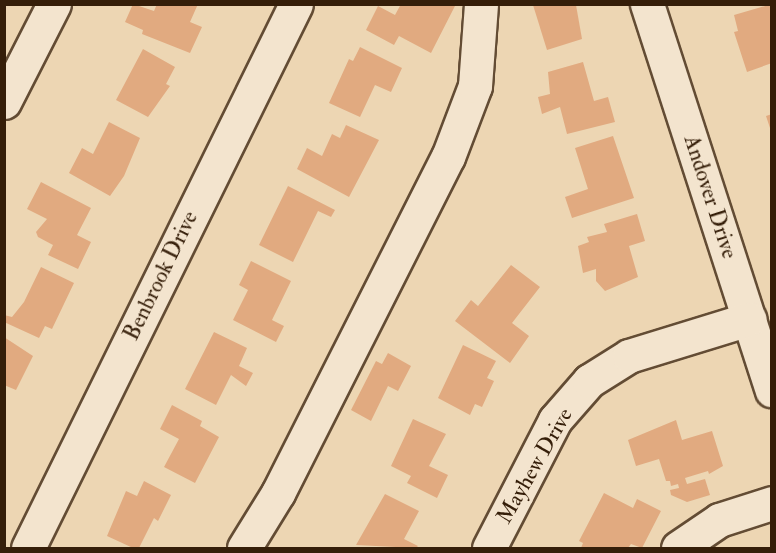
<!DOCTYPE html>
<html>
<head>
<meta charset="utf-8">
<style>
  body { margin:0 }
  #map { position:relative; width:776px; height:553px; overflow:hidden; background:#edd6b3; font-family:"IM FELL Double Pica",serif }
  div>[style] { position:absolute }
  .building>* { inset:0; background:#e1aa80 }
  .roads { filter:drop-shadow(2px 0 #634c34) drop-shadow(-2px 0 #634c34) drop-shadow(0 2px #634c34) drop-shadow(0 -2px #634c34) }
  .minor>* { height:33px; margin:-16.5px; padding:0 16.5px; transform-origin:16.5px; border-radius:16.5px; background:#f3e4ce }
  span { translate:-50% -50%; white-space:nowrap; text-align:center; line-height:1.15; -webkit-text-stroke:6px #f3e4ce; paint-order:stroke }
  .street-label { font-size:22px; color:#351e09 }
  .frame { position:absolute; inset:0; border:6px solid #351e09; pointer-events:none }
</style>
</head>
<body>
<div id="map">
  <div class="building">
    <i style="clip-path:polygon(133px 4px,154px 11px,157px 4px,198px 4px,190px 22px,202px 27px,190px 53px,142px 34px,143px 30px,125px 22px)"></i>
    <i style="clip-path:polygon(401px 4px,456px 4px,431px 53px,399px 36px,394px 45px,366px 30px,378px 6px,395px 15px)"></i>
    <i style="clip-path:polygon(772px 4px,772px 63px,747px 72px,734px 32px,738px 31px,734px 15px)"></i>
    <i style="clip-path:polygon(533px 5px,576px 5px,582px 39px,547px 50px)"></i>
    <i style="clip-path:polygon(360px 47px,402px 68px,391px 92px,375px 85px,360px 117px,329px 103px,349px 59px,353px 61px)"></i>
    <i style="clip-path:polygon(143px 49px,175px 67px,166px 84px,170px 86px,148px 117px,116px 100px)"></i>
    <i style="clip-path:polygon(583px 62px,594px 101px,608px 97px,615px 122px,567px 134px,560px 107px,542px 114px,538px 97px,550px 94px,548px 72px)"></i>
    <i style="clip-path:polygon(772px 114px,772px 131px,771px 131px,766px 116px)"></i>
    <i style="clip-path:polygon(109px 122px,140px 138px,124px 176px,110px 196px,69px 173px,82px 148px,93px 154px)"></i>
    <i style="clip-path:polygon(346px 125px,379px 140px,349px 197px,297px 169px,307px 148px,322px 156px,332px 134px,340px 138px)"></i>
    <i style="clip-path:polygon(613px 136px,634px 198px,572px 218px,565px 197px,588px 189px,575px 148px)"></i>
    <i style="clip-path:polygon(41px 182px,91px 208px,77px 235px,91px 242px,78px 269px,48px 255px,53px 245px,38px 237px,36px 232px,47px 219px,27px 209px)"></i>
    <i style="clip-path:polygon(288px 186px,335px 210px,331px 217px,318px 211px,293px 262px,259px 245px)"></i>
    <i style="clip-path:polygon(637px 214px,645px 241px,629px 246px,638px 277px,605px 291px,596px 281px,596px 269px,583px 273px,578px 246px,589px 242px,587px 237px,607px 232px,604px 224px)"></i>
    <i style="clip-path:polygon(251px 261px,291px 281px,272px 320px,284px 326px,276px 342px,233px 320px,248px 290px,239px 285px)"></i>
    <i style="clip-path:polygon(511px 265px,540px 287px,512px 323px,529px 336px,510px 363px,455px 321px,471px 300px,478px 306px)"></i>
    <i style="clip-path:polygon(41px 267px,74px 283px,52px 329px,45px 326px,39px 338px,4px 322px,4px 315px,12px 317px,24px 302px)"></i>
    <i style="clip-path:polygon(214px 332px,247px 348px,239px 366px,253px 373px,246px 386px,231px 375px,216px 405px,185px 389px)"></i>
    <i style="clip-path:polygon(4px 337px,33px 356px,16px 390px,4px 385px)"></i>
    <i style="clip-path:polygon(463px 345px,496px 361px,487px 378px,494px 381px,482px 407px,475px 404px,470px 415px,438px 398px)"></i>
    <i style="clip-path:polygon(388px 353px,411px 366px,398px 391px,388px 386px,371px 421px,351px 410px,376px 361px,382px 364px)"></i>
    <i style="clip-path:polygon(172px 405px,202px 421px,200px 426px,219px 437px,195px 483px,164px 467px,179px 439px,160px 429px)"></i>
    <i style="clip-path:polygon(413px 419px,446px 434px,429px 466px,448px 475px,437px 498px,407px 483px,411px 476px,391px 466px)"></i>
    <i style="clip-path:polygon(676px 420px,682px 440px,712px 431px,723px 466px,709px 474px,708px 471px,685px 478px,687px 484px,705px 479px,710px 495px,687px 502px,671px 495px,670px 490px,679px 488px,678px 484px,671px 486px,670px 481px,666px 481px,659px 459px,636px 466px,628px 440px)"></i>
    <i style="clip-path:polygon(144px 481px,171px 495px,158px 521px,154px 518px,139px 548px,133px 548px,107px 536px,126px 491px,137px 496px)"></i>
    <i style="clip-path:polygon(604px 493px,633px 508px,637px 499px,661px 511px,642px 548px,631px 544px,628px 548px,581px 548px,583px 543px,579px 541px)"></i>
    <i style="clip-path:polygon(385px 494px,419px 511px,404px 539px,418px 546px,416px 548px,356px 545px)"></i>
  </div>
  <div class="roads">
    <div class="minor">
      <i style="left:647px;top:4px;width:406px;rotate:72.1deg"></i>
      <i style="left:4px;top:102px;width:110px;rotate:-63deg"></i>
      <i style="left:28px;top:548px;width:606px;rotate:-63.77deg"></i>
      <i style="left:244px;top:548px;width:65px;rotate:-58.3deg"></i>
      <i style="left:278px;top:493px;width:377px;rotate:-63.2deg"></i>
      <i style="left:448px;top:157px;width:76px;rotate:-69.2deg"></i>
      <i style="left:475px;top:86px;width:82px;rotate:-85.8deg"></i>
      <i style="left:489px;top:548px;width:144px;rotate:-62.7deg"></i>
      <i style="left:555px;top:420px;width:52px;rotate:-48.9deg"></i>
      <i style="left:589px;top:381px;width:47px;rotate:-32deg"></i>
      <i style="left:629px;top:356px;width:126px;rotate:-17.1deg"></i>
      <i style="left:678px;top:548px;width:50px;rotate:-34.3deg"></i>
      <i style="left:719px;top:520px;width:56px;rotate:-17.8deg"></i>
    </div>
  </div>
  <div class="street-label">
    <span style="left:710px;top:197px;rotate:72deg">Andover Drive</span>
    <span style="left:161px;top:276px;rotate:-64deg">Benbrook Drive</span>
    <span style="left:535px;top:466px;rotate:-60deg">Mayhew Drive</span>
  </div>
  <div class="frame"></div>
</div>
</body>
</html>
